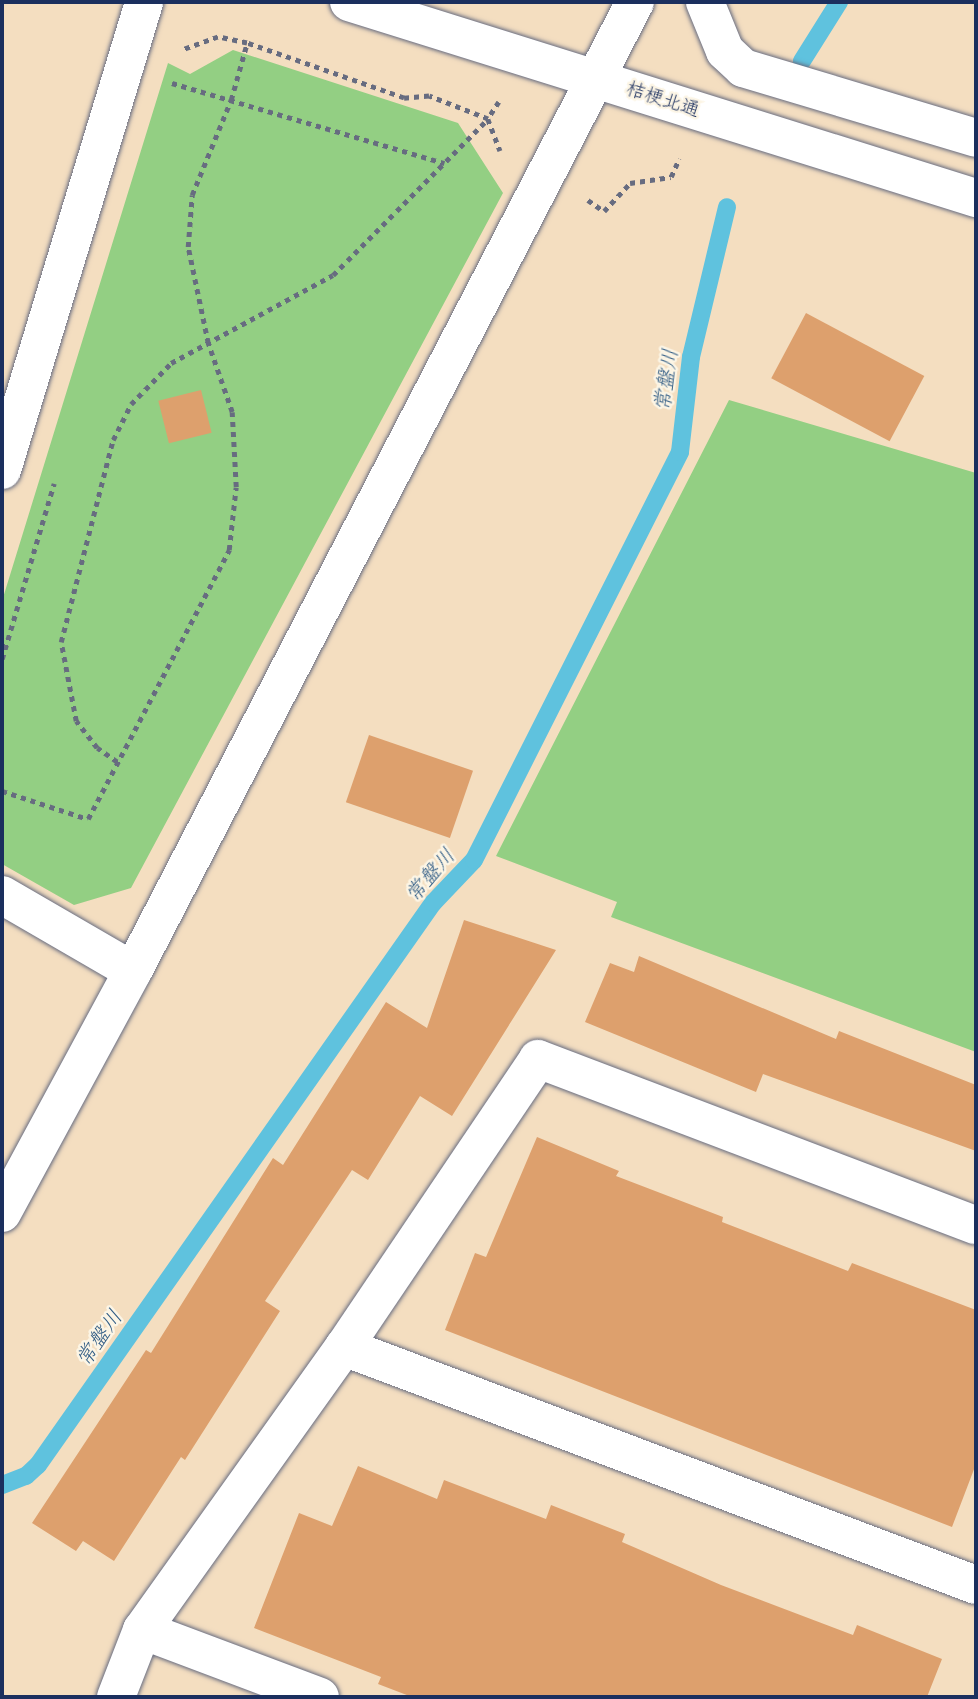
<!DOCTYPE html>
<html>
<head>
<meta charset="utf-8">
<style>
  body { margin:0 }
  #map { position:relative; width:978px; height:1699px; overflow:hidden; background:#f4dec0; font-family:Delius,"Klee One",sans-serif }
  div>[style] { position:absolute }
  .green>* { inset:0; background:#93cf83 }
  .stream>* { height:18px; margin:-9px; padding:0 9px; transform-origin:9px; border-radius:9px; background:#5fc2de }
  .building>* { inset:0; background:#dda06d; transform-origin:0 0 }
  .path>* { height:4.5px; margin-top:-2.25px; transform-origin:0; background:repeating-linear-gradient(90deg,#676c80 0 5px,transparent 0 10px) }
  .roads { filter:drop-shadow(0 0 2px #676c80) drop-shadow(0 0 2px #676c80) }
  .minor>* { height:38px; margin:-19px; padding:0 19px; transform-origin:19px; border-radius:19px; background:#fff }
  span { translate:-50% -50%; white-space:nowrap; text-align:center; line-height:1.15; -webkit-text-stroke:5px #fcf5e5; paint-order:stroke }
  .street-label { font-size:19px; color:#1b2f5e }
  .water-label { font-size:21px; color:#2f5b84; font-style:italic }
  .frame { position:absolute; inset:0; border:4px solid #1b2f5e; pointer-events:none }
</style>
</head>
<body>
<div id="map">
  <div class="green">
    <i style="clip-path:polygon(233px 50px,458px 123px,503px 193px,131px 888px,74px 905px,2px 864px,2px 601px,168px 63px,190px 74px)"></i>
    <i style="clip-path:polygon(729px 400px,976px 473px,976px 1052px,611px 917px,617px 902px,496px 856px)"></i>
  </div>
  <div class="stream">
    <i style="left:802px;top:61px;width:70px;rotate:-57.9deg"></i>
    <i style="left:2px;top:1485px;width:26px;rotate:-21deg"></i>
    <i style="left:26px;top:1476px;width:16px;rotate:-43deg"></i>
    <i style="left:38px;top:1465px;width:687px;rotate:-54.9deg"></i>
    <i style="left:433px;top:903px;width:59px;rotate:-46.4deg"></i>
    <i style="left:474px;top:860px;width:457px;rotate:-63.2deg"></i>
    <i style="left:680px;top:452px;width:96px;rotate:-83.4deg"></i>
    <i style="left:691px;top:357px;width:154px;rotate:-76.5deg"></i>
  </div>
  <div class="building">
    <i style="left:806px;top:313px;width:134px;height:74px;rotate:28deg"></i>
    <i style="left:201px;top:390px;width:44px;height:44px;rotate:76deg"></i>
    <i style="left:369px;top:735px;width:110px;height:71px;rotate:19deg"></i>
    <i style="clip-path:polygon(464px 920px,556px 950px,452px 1116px,420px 1096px,368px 1180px,352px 1170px,265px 1301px,280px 1311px,185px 1460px,181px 1457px,114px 1561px,83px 1541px,76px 1551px,32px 1523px,146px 1350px,151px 1353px,273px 1158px,283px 1165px,386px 1002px,427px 1028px)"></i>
    <i style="clip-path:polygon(639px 956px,836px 1039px,839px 1031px,976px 1085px,976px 1151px,763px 1074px,756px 1092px,585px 1022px,610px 963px,634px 972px)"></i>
    <i style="clip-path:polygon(537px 1137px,619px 1171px,616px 1176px,723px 1217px,722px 1222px,848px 1271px,852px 1263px,976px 1310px,976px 1464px,952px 1527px,445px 1330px,475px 1253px,486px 1257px)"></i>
    <i style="clip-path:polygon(358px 1466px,437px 1499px,444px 1480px,546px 1519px,551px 1505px,625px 1534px,622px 1542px,721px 1585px,853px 1635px,857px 1625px,942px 1659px,927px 1697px,412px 1697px,378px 1684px,381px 1677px,254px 1628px,299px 1513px,332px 1526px)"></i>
  </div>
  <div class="path">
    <i style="left:172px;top:83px;width:284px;rotate:16.4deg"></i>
    <i style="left:499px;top:102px;width:20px;rotate:123deg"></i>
    <i style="left:488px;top:119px;width:34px;rotate:69deg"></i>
    <i style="left:588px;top:200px;width:19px;rotate:35deg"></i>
    <i style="left:604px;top:211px;width:38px;rotate:-47deg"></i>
    <i style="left:630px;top:183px;width:41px;rotate:-8.3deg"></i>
    <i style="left:671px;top:177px;width:20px;rotate:-66deg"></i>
    <i style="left:2px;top:659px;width:183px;rotate:-73.5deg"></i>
    <i style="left:117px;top:762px;width:24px;rotate:-145deg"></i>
    <i style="left:97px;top:748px;width:34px;rotate:-128deg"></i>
    <i style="left:76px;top:721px;width:80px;rotate:-100.8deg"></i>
    <i style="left:61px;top:642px;width:209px;rotate:-75.6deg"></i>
    <i style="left:113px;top:440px;width:40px;rotate:-63.4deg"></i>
    <i style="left:131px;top:404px;width:57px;rotate:-45.7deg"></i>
    <i style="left:171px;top:363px;width:184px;rotate:-28.5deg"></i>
    <i style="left:333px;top:275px;width:220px;rotate:-45.2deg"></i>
    <i style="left:488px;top:119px;width:63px;rotate:-158.7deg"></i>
    <i style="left:429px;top:96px;width:25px;rotate:175deg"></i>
    <i style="left:404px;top:98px;width:166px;rotate:-160.7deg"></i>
    <i style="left:247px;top:43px;width:30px;rotate:-168deg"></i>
    <i style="left:218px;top:37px;width:37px;rotate:160deg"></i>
    <i style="left:2px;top:791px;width:90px;rotate:18deg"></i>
    <i style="left:88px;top:819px;width:304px;rotate:-62.3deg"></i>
    <i style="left:229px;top:550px;width:63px;rotate:-83.7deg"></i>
    <i style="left:236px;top:487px;width:75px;rotate:-93.1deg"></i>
    <i style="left:232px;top:412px;width:73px;rotate:-109.2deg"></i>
    <i style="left:208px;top:343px;width:98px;rotate:-101.8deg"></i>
    <i style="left:188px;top:247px;width:52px;rotate:-85.6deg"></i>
    <i style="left:192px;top:195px;width:103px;rotate:-67.7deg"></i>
    <i style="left:231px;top:100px;width:59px;rotate:-74.3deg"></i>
  </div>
  <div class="roads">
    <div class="minor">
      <i style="left:349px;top:2px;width:657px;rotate:17.36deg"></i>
      <i style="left:705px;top:2px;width:53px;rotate:67.8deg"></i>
      <i style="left:725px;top:51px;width:25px;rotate:43deg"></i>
      <i style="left:743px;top:68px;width:243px;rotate:16.7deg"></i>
      <i style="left:2px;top:470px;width:489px;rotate:-73.1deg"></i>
      <i style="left:2px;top:895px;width:151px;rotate:30.1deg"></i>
      <i style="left:2px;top:1213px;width:275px;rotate:-61.6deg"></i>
      <i style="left:133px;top:971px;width:1091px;rotate:-62.61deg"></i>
      <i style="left:344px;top:1347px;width:675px;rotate:20.64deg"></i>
      <i style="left:142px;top:1630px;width:190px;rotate:20.6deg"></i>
      <i style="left:116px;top:1697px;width:72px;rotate:-68.8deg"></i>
      <i style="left:142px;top:1630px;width:348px;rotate:-54.5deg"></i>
      <i style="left:344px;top:1347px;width:347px;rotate:-56deg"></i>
      <i style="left:538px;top:1059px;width:468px;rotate:20.8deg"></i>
    </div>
  </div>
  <div class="street-label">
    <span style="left:663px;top:99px;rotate:18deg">桔梗北通</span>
  </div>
  <div class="water-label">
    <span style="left:666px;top:380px;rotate:-82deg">常盤川</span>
    <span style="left:430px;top:875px;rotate:-49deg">常盤川</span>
    <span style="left:99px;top:1338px;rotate:-55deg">常盤川</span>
  </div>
  <div class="frame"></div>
</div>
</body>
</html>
